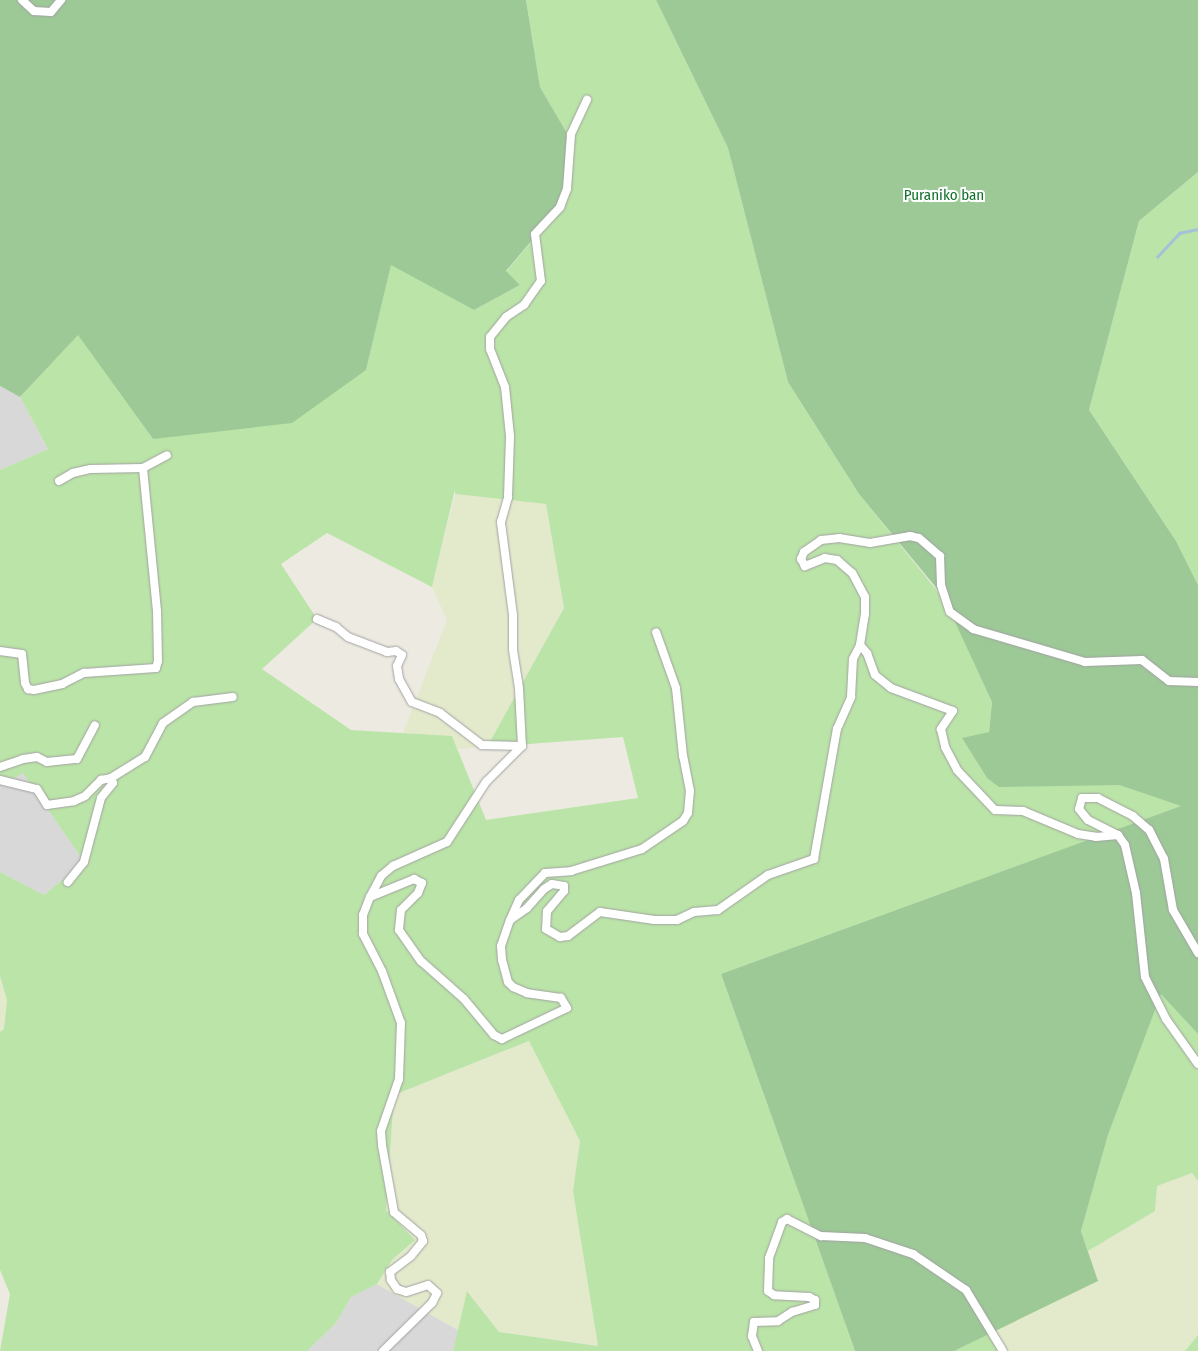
<!DOCTYPE html>
<html>
<head>
<meta charset="utf-8">
<style>
  body { margin:0 }
  #map { position:relative; width:1198px; height:1351px; overflow:hidden; background:#eceae1; font-family:"Fira Sans Condensed",sans-serif }
  div>[style] { position:absolute }
  .residential>* { inset:0; background:#d9d8d8 }
  .farmland>* { inset:0; background:#e3eacc }
  .grass>* { inset:0; background:#bbe4a8 }
  .forest>* { inset:0; background:#9dc997 }
  .stream>* { height:2.5px; margin:-1.25px; padding:0 1.25px; transform-origin:1.25px; border-radius:1.25px; background:#a3c2d8 }
  .roads { filter:drop-shadow(0 0 1px #a2a2a2) drop-shadow(0 0 1px #a2a2a2) }
  .minor>* { height:8px; margin:-4px; padding:0 4px; transform-origin:4px; border-radius:4px; background:#fff }
  span { translate:-50% -50%; white-space:nowrap; text-align:center; line-height:1.15; -webkit-text-stroke:4px #fff; paint-order:stroke }
  .park-label { font-size:15px; color:#11712a }
</style>
</head>
<body>
<div id="map">
  <div class="residential">
    <i style="clip-path:polygon(0 386px,20px 397px,48px 449px,0 470px)"></i>
    <i style="clip-path:polygon(23px 772px,84px 862px,44px 895px,0 872px,0 786px)"></i>
    <i style="clip-path:polygon(377px 1284px,458px 1330px,453px 1351px,307px 1351px,336px 1323px,351px 1297px)"></i>
  </div>
  <div class="farmland">
    <i style="clip-path:polygon(455px 494px,546px 504px,564px 608px,487px 747px,458px 749px,452px 736px,403px 733px,447px 620px,432px 587px)"></i>
    <i style="clip-path:polygon(0 976px,7px 1000px,4px 1029px,0 1032px)"></i>
    <i style="clip-path:polygon(530px 1041px,580px 1141px,573px 1191px,599px 1346px,499px 1332px,468px 1291px,458px 1330px,377px 1284px,392px 1260px,415px 1240px,386px 1210px,394px 1095px)"></i>
    <i style="clip-path:polygon(1192px 1173px,1198px 1181px,1198px 1335px,1185px 1351px,1006px 1351px,996px 1330px,1097px 1281px,1088px 1251px,1155px 1211px,1156px 1186px)"></i>
  </div>
  <div class="grass">
    <i style="clip-path:polygon(evenodd,526px 0,656px 0,728px 148px,788px 382px,859px 494px,947px 603px,992px 702px,989px 732px,963px 739px,987px 778px,1119px 785px,1182px 806px,721px 974px,855px 1351px,453px 1351px,467px 1291px,499px 1332px,598px 1346px,573px 1191px,580px 1141px,529px 1041px,394px 1095px,386px 1210px,415px 1240px,392px 1260px,377px 1284px,351px 1297px,336px 1323px,307px 1351px,0 1351px,10px 1294px,0 1270px,0 1032px,4px 1029px,7px 1000px,0 976px,0 872px,44px 895px,84px 862px,23px 773px,0 786px,0 470px,48px 449px,20px 397px,78px 334px,153px 439px,366px 370px,391px 264px,474px 310px,520px 285px,506px 272px,560px 207px,571px 140px,540px 87px,526px 0,455px 489px,455px 494px,546px 504px,564px 608px,487px 747px,623px 737px,638px 798px,486px 820px,452px 736px,351px 730px,262px 669px,317px 619px,281px 564px,327px 533px,432px 587px,455px 489px)"></i>
    <i style="clip-path:polygon(1198px 172px,1198px 585px,1176px 541px,1089px 410px,1139px 221px)"></i>
    <i style="clip-path:polygon(1161px 993px,1198px 1034px,1198px 1181px,1192px 1173px,1157px 1186px,1155px 1211px,1088px 1251px,1081px 1231px,1108px 1135px)"></i>
    <i style="clip-path:polygon(996px 1330px,1006px 1351px,954px 1351px)"></i>
    <i style="clip-path:polygon(1198px 1335px,1198px 1351px,1185px 1351px)"></i>
  </div>
  <div class="forest">
    <i style="clip-path:polygon(0 0,526px 0,540px 87px,571px 140px,560px 207px,506px 271px,520px 285px,474px 310px,391px 265px,366px 370px,292px 423px,153px 439px,78px 335px,20px 397px,0 386px)"></i>
    <i style="clip-path:polygon(656px 0,1198px 0,1198px 172px,1139px 221px,1089px 410px,1176px 541px,1198px 585px,1198px 1034px,1161px 994px,1108px 1135px,1081px 1231px,1098px 1281px,954px 1351px,855px 1351px,721px 974px,1181px 806px,1119px 785px,999px 787px,987px 778px,962px 738px,989px 732px,992px 702px,943px 596px,859px 494px,788px 382px,728px 148px)"></i>
  </div>
  <div class="stream">
    <i style="left:1157px;top:257px;width:33px;rotate:-47deg"></i>
    <i style="left:1179px;top:233px;width:19px;rotate:-12deg"></i>
  </div>
  <div class="roads">
    <div class="minor">
      <i style="left:22px;top:0;width:16px;rotate:43deg"></i>
      <i style="left:34px;top:11px;width:17px;rotate:3deg"></i>
      <i style="left:51px;top:12px;width:16px;rotate:-50deg"></i>
      <i style="left:59px;top:481px;width:16px;rotate:-30deg"></i>
      <i style="left:73px;top:473px;width:18px;rotate:-13deg"></i>
      <i style="left:91px;top:469px;width:52px;rotate:-1.1deg"></i>
      <i style="left:317px;top:619px;width:21px;rotate:23deg"></i>
      <i style="left:336px;top:627px;width:16px;rotate:40deg"></i>
      <i style="left:348px;top:637px;width:42px;rotate:21deg"></i>
      <i style="left:387px;top:652px;width:9px;rotate:-6deg"></i>
      <i style="left:396px;top:651px;width:7px;rotate:34deg"></i>
      <i style="left:402px;top:655px;width:12px;rotate:114deg"></i>
      <i style="left:397px;top:666px;width:13px;rotate:81deg"></i>
      <i style="left:399px;top:679px;width:26px;rotate:61deg"></i>
      <i style="left:412px;top:702px;width:30px;rotate:21deg"></i>
      <i style="left:440px;top:713px;width:53px;rotate:37.3deg"></i>
      <i style="left:482px;top:745px;width:40px;rotate:1.4deg"></i>
      <i style="left:860px;top:645px;width:11px;rotate:49deg"></i>
      <i style="left:867px;top:653px;width:23px;rotate:70deg"></i>
      <i style="left:875px;top:675px;width:21px;rotate:39deg"></i>
      <i style="left:891px;top:688px;width:66px;rotate:20.4deg"></i>
      <i style="left:953px;top:711px;width:22px;rotate:124deg"></i>
      <i style="left:941px;top:729px;width:18px;rotate:77deg"></i>
      <i style="left:945px;top:747px;width:26px;rotate:62deg"></i>
      <i style="left:957px;top:770px;width:55px;rotate:46.5deg"></i>
      <i style="left:995px;top:810px;width:28px;rotate:2deg"></i>
      <i style="left:1023px;top:811px;width:60px;rotate:22.7deg"></i>
      <i style="left:1078px;top:834px;width:18px;rotate:9deg"></i>
      <i style="left:1096px;top:837px;width:22px;rotate:-5deg"></i>
      <i style="left:0;top:651px;width:22px;rotate:8deg"></i>
      <i style="left:22px;top:654px;width:29px;rotate:84deg"></i>
      <i style="left:25px;top:683px;width:7px;rotate:63deg"></i>
      <i style="left:28px;top:689px;width:6px;rotate:9deg"></i>
      <i style="left:34px;top:690px;width:29px;rotate:-12deg"></i>
      <i style="left:62px;top:684px;width:25px;rotate:-27deg"></i>
      <i style="left:84px;top:673px;width:72px;rotate:-4deg"></i>
      <i style="left:156px;top:668px;width:7px;rotate:-74deg"></i>
      <i style="left:158px;top:661px;width:50px;rotate:-91.1deg"></i>
      <i style="left:157px;top:611px;width:144px;rotate:-95.6deg"></i>
      <i style="left:143px;top:468px;width:27px;rotate:-28deg"></i>
      <i style="left:0;top:767px;width:24px;rotate:-19deg"></i>
      <i style="left:23px;top:759px;width:14px;rotate:-8deg"></i>
      <i style="left:37px;top:757px;width:11px;rotate:27deg"></i>
      <i style="left:47px;top:762px;width:30px;rotate:-6deg"></i>
      <i style="left:77px;top:759px;width:38px;rotate:-62deg"></i>
      <i style="left:111px;top:778px;width:40px;rotate:-32deg"></i>
      <i style="left:145px;top:757px;width:38px;rotate:-62deg"></i>
      <i style="left:163px;top:723px;width:37px;rotate:-35deg"></i>
      <i style="left:193px;top:702px;width:40px;rotate:-7.1deg"></i>
      <i style="left:0;top:780px;width:38px;rotate:14deg"></i>
      <i style="left:37px;top:789px;width:19px;rotate:58deg"></i>
      <i style="left:47px;top:805px;width:27px;rotate:-8deg"></i>
      <i style="left:74px;top:801px;width:12px;rotate:-24deg"></i>
      <i style="left:85px;top:796px;width:23px;rotate:-45deg"></i>
      <i style="left:101px;top:780px;width:10px;rotate:-11deg"></i>
      <i style="left:111px;top:778px;width:5px;rotate:68deg"></i>
      <i style="left:113px;top:783px;width:19px;rotate:129deg"></i>
      <i style="left:101px;top:798px;width:66px;rotate:104.9deg"></i>
      <i style="left:84px;top:862px;width:26px;rotate:129deg"></i>
      <i style="left:370px;top:897px;width:24px;rotate:-62deg"></i>
      <i style="left:381px;top:876px;width:16px;rotate:-40deg"></i>
      <i style="left:393px;top:866px;width:59px;rotate:-24deg"></i>
      <i style="left:447px;top:842px;width:72px;rotate:-57deg"></i>
      <i style="left:486px;top:782px;width:51px;rotate:-45deg"></i>
      <i style="left:522px;top:746px;width:58px;rotate:-93deg"></i>
      <i style="left:519px;top:688px;width:39px;rotate:-99deg"></i>
      <i style="left:513px;top:649px;width:34px;rotate:-90deg"></i>
      <i style="left:513px;top:615px;width:94px;rotate:-97.4deg"></i>
      <i style="left:501px;top:522px;width:26px;rotate:-74deg"></i>
      <i style="left:508px;top:497px;width:61px;rotate:-88.1deg"></i>
      <i style="left:510px;top:436px;width:49px;rotate:-95.8deg"></i>
      <i style="left:505px;top:387px;width:41px;rotate:-111.5deg"></i>
      <i style="left:490px;top:349px;width:12px;rotate:-90deg"></i>
      <i style="left:490px;top:337px;width:26px;rotate:-51deg"></i>
      <i style="left:506px;top:317px;width:22px;rotate:-34deg"></i>
      <i style="left:524px;top:305px;width:29px;rotate:-55deg"></i>
      <i style="left:541px;top:281px;width:47px;rotate:-97.3deg"></i>
      <i style="left:535px;top:234px;width:37px;rotate:-47deg"></i>
      <i style="left:560px;top:207px;width:19px;rotate:-69deg"></i>
      <i style="left:567px;top:189px;width:55px;rotate:-85.8deg"></i>
      <i style="left:571px;top:134px;width:38px;rotate:-65deg"></i>
      <i style="left:511px;top:918px;width:20px;rotate:-66deg"></i>
      <i style="left:519px;top:900px;width:37px;rotate:-46deg"></i>
      <i style="left:545px;top:873px;width:26px;rotate:-4deg"></i>
      <i style="left:571px;top:871px;width:74px;rotate:-17.2deg"></i>
      <i style="left:642px;top:849px;width:50px;rotate:-34.3deg"></i>
      <i style="left:683px;top:821px;width:9px;rotate:-58deg"></i>
      <i style="left:688px;top:813px;width:22px;rotate:-85deg"></i>
      <i style="left:690px;top:791px;width:36px;rotate:-101deg"></i>
      <i style="left:683px;top:756px;width:68px;rotate:-95.9deg"></i>
      <i style="left:676px;top:688px;width:59px;rotate:-109.7deg"></i>
      <i style="left:1198px;top:953px;width:50px;rotate:-120.2deg"></i>
      <i style="left:1173px;top:910px;width:52px;rotate:-100deg"></i>
      <i style="left:1164px;top:859px;width:33px;rotate:-117deg"></i>
      <i style="left:1149px;top:830px;width:21px;rotate:-139deg"></i>
      <i style="left:1133px;top:816px;width:39px;rotate:-153deg"></i>
      <i style="left:1098px;top:798px;width:16px;rotate:180deg"></i>
      <i style="left:1082px;top:798px;width:11px;rotate:105deg"></i>
      <i style="left:1079px;top:809px;width:14px;rotate:51deg"></i>
      <i style="left:1088px;top:820px;width:34px;rotate:27deg"></i>
      <i style="left:1118px;top:835px;width:12px;rotate:55deg"></i>
      <i style="left:1125px;top:845px;width:49px;rotate:77.1deg"></i>
      <i style="left:1136px;top:893px;width:84px;rotate:83.9deg"></i>
      <i style="left:1145px;top:977px;width:47px;rotate:63.4deg"></i>
      <i style="left:1166px;top:1019px;width:55px;rotate:54.6deg"></i>
      <i style="left:383px;top:1351px;width:69px;rotate:-44.4deg"></i>
      <i style="left:432px;top:1303px;width:11px;rotate:-63deg"></i>
      <i style="left:437px;top:1293px;width:12px;rotate:-138deg"></i>
      <i style="left:428px;top:1285px;width:23px;rotate:162deg"></i>
      <i style="left:406px;top:1292px;width:9px;rotate:-162deg"></i>
      <i style="left:397px;top:1289px;width:11px;rotate:-124deg"></i>
      <i style="left:391px;top:1280px;width:8px;rotate:-97deg"></i>
      <i style="left:390px;top:1272px;width:26px;rotate:-37deg"></i>
      <i style="left:411px;top:1256px;width:19px;rotate:-51deg"></i>
      <i style="left:423px;top:1241px;width:6px;rotate:-108deg"></i>
      <i style="left:421px;top:1235px;width:35px;rotate:-140deg"></i>
      <i style="left:394px;top:1212px;width:68px;rotate:-100.2deg"></i>
      <i style="left:382px;top:1145px;width:14px;rotate:-94deg"></i>
      <i style="left:381px;top:1131px;width:55px;rotate:-70.9deg"></i>
      <i style="left:399px;top:1079px;width:56px;rotate:-88deg"></i>
      <i style="left:401px;top:1023px;width:55px;rotate:-110.1deg"></i>
      <i style="left:382px;top:971px;width:42px;rotate:-117.2deg"></i>
      <i style="left:363px;top:934px;width:19px;rotate:-90deg"></i>
      <i style="left:363px;top:915px;width:19px;rotate:-69deg"></i>
      <i style="left:370px;top:897px;width:48px;rotate:-22.2deg"></i>
      <i style="left:414px;top:879px;width:9px;rotate:27deg"></i>
      <i style="left:422px;top:883px;width:11px;rotate:112deg"></i>
      <i style="left:418px;top:893px;width:24px;rotate:135deg"></i>
      <i style="left:401px;top:910px;width:20px;rotate:96deg"></i>
      <i style="left:399px;top:930px;width:38px;rotate:55deg"></i>
      <i style="left:421px;top:961px;width:57px;rotate:41.5deg"></i>
      <i style="left:464px;top:999px;width:47px;rotate:50.2deg"></i>
      <i style="left:494px;top:1035px;width:9px;rotate:27deg"></i>
      <i style="left:502px;top:1039px;width:72px;rotate:-25.5deg"></i>
      <i style="left:567px;top:1008px;width:12px;rotate:-121deg"></i>
      <i style="left:561px;top:998px;width:34px;rotate:-172deg"></i>
      <i style="left:527px;top:993px;width:15px;rotate:-157deg"></i>
      <i style="left:513px;top:987px;width:7px;rotate:-135deg"></i>
      <i style="left:508px;top:982px;width:23px;rotate:-105deg"></i>
      <i style="left:502px;top:960px;width:14px;rotate:-94deg"></i>
      <i style="left:501px;top:946px;width:28px;rotate:-71deg"></i>
      <i style="left:510px;top:920px;width:21px;rotate:-35deg"></i>
      <i style="left:527px;top:908px;width:25px;rotate:-48deg"></i>
      <i style="left:544px;top:889px;width:9px;rotate:-32deg"></i>
      <i style="left:552px;top:884px;width:12px;rotate:9deg"></i>
      <i style="left:564px;top:886px;width:5px;rotate:90deg"></i>
      <i style="left:564px;top:891px;width:26px;rotate:130deg"></i>
      <i style="left:547px;top:911px;width:18px;rotate:93deg"></i>
      <i style="left:546px;top:929px;width:16px;rotate:30deg"></i>
      <i style="left:560px;top:937px;width:8px;rotate:-7deg"></i>
      <i style="left:568px;top:936px;width:40px;rotate:-37deg"></i>
      <i style="left:600px;top:912px;width:55px;rotate:8.4deg"></i>
      <i style="left:654px;top:920px;width:23px"></i>
      <i style="left:677px;top:920px;width:19px;rotate:-25deg"></i>
      <i style="left:694px;top:912px;width:24px;rotate:-5deg"></i>
      <i style="left:718px;top:910px;width:61px;rotate:-35deg"></i>
      <i style="left:768px;top:875px;width:49px;rotate:-19.2deg"></i>
      <i style="left:814px;top:859px;width:132px;rotate:-80deg"></i>
      <i style="left:837px;top:729px;width:35px;rotate:-66deg"></i>
      <i style="left:851px;top:697px;width:38px;rotate:-87deg"></i>
      <i style="left:853px;top:659px;width:16px;rotate:-63deg"></i>
      <i style="left:860px;top:645px;width:31px;rotate:-81deg"></i>
      <i style="left:865px;top:614px;width:17px;rotate:-90deg"></i>
      <i style="left:865px;top:597px;width:27px;rotate:-118deg"></i>
      <i style="left:852px;top:573px;width:20px;rotate:-139deg"></i>
      <i style="left:837px;top:560px;width:12px;rotate:-171deg"></i>
      <i style="left:825px;top:558px;width:22px;rotate:158deg"></i>
      <i style="left:805px;top:566px;width:8px;rotate:-120deg"></i>
      <i style="left:801px;top:559px;width:8px;rotate:-67deg"></i>
      <i style="left:804px;top:552px;width:21px;rotate:-35deg"></i>
      <i style="left:821px;top:540px;width:18px;rotate:-6deg"></i>
      <i style="left:839px;top:538px;width:31px;rotate:9deg"></i>
      <i style="left:870px;top:543px;width:41px;rotate:-9.9deg"></i>
      <i style="left:910px;top:536px;width:9px;rotate:13deg"></i>
      <i style="left:919px;top:538px;width:28px;rotate:41deg"></i>
      <i style="left:940px;top:556px;width:29px;rotate:88deg"></i>
      <i style="left:941px;top:585px;width:28px;rotate:72deg"></i>
      <i style="left:950px;top:612px;width:29px;rotate:36deg"></i>
      <i style="left:973px;top:629px;width:117px;rotate:16.4deg"></i>
      <i style="left:1085px;top:662px;width:57px;rotate:-2deg"></i>
      <i style="left:1142px;top:660px;width:34px;rotate:38deg"></i>
      <i style="left:1169px;top:681px;width:29px;rotate:2deg"></i>
      <i style="left:758px;top:1351px;width:16px;rotate:-112deg"></i>
      <i style="left:752px;top:1336px;width:14px;rotate:-82deg"></i>
      <i style="left:754px;top:1322px;width:24px;rotate:-2deg"></i>
      <i style="left:778px;top:1321px;width:17px;rotate:-33deg"></i>
      <i style="left:792px;top:1312px;width:24px;rotate:-17deg"></i>
      <i style="left:815px;top:1305px;width:5px;rotate:-90deg"></i>
      <i style="left:815px;top:1300px;width:7px;rotate:-153deg"></i>
      <i style="left:809px;top:1297px;width:35px;rotate:-177deg"></i>
      <i style="left:774px;top:1295px;width:7px;rotate:-146deg"></i>
      <i style="left:768px;top:1291px;width:33px;rotate:-88deg"></i>
      <i style="left:769px;top:1258px;width:38px;rotate:-70deg"></i>
      <i style="left:782px;top:1222px;width:6px;rotate:-31deg"></i>
      <i style="left:787px;top:1219px;width:38px;rotate:27deg"></i>
      <i style="left:821px;top:1236px;width:44px;rotate:2.6deg"></i>
      <i style="left:865px;top:1238px;width:51px;rotate:18.4deg"></i>
      <i style="left:913px;top:1254px;width:64px;rotate:34.2deg"></i>
      <i style="left:966px;top:1290px;width:71px;rotate:58.8deg"></i>
    </div>
  </div>
  <div class="park-label">
    <span style="left:944px;top:196px">Puraniko ban</span>
  </div>
</div>
</body>
</html>
